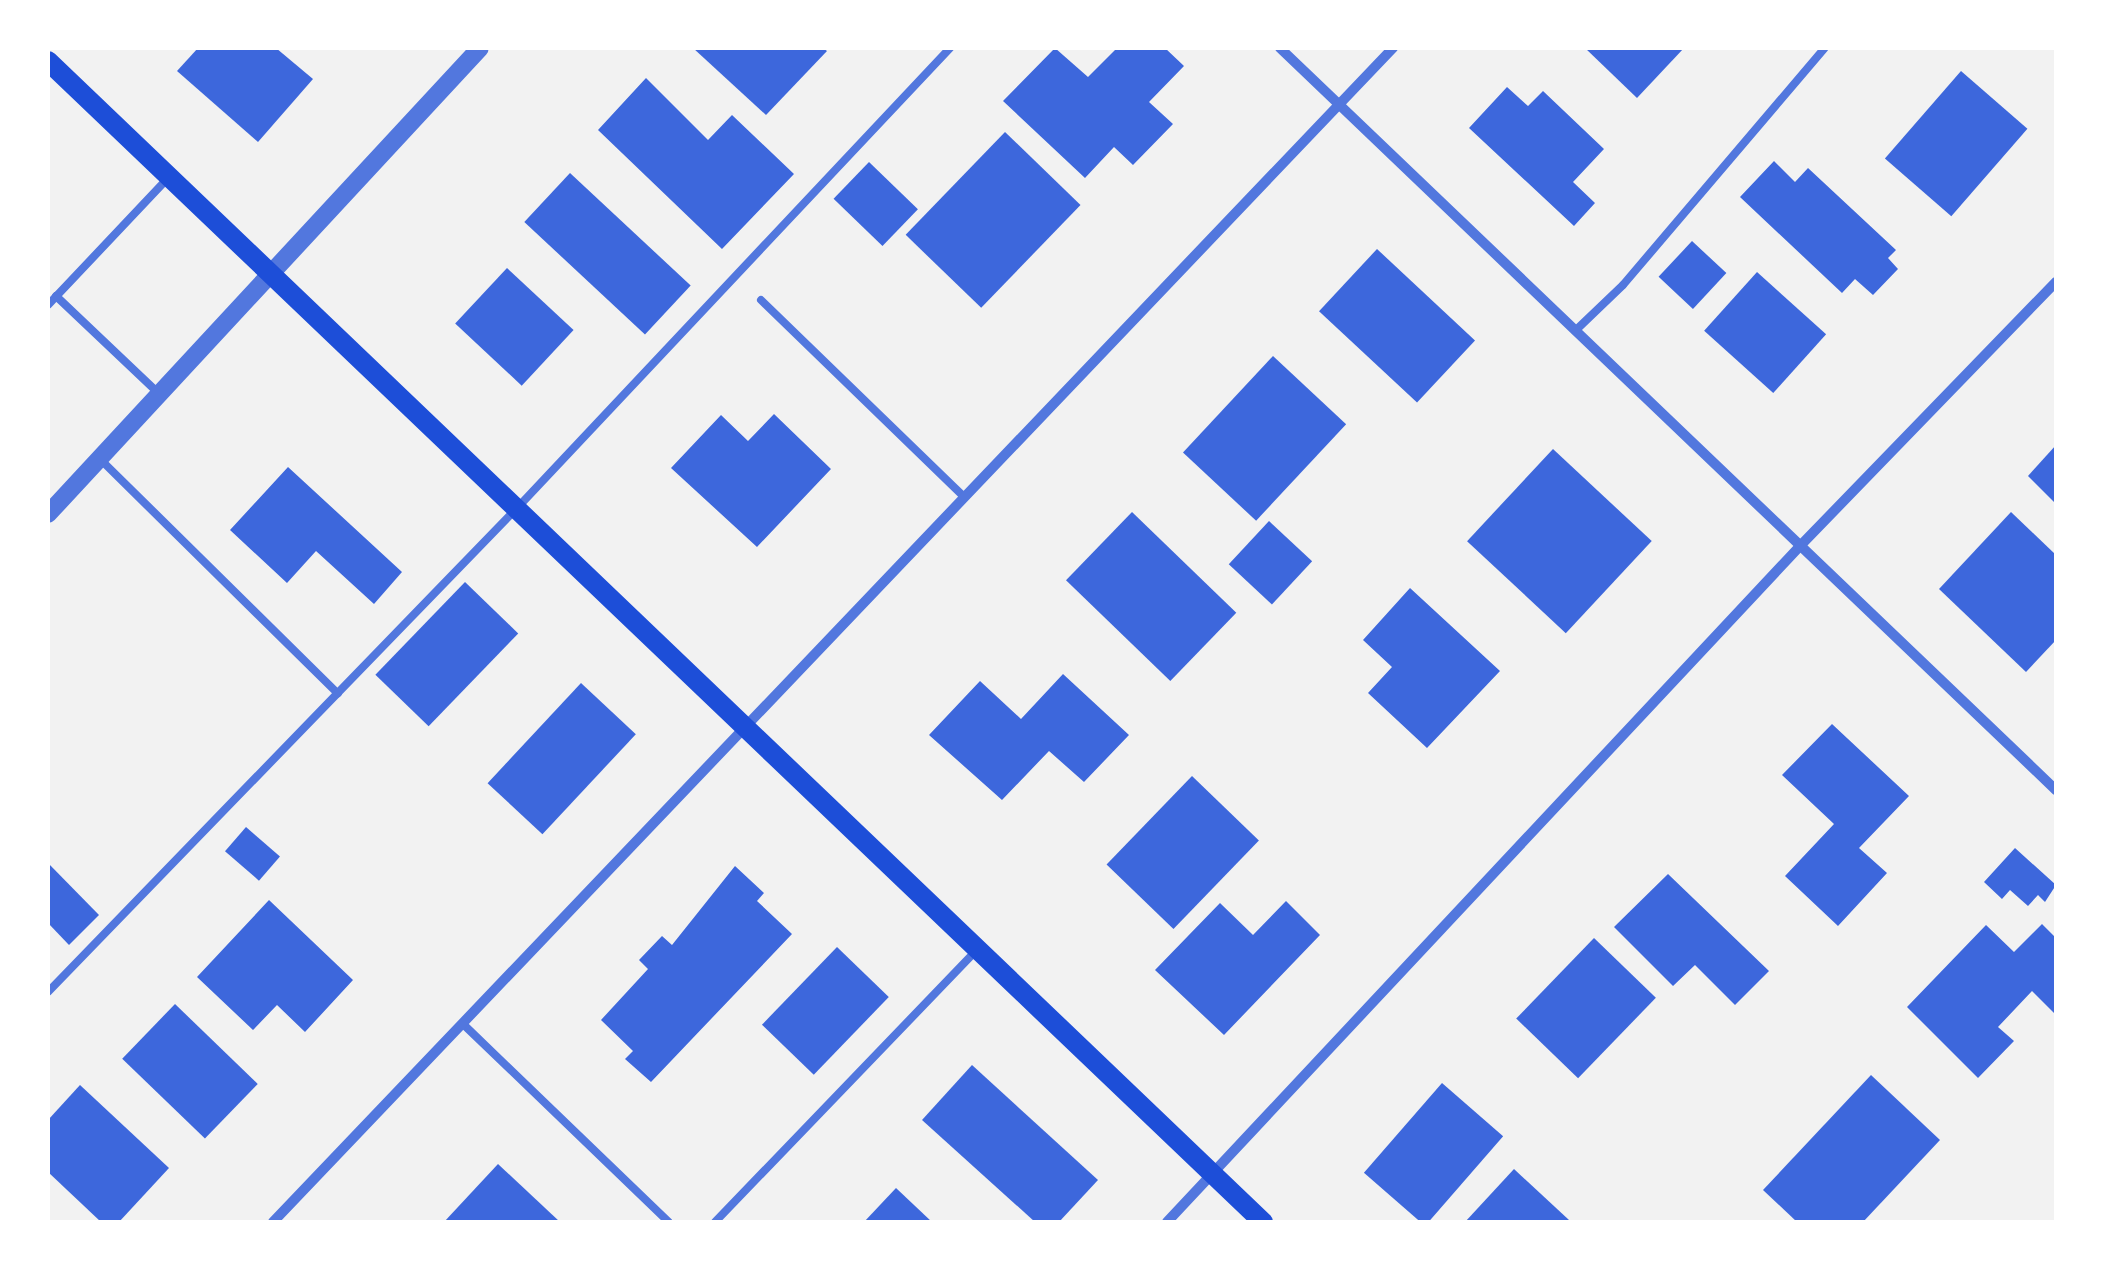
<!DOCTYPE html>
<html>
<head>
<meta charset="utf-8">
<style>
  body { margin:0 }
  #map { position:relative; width:2104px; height:1270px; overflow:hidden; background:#f2f2f2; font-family:Inter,sans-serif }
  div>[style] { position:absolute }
  .building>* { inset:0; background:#3d67dc; transform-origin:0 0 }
  .service>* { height:8px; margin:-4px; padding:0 4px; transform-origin:4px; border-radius:4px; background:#5277de }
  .minor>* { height:10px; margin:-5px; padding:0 5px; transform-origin:5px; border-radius:5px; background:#5277de }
  .tertiary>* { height:18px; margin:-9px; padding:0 9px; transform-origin:9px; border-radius:9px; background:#5277de }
  .secondary>* { height:20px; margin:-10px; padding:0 10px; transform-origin:10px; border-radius:10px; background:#1d4ed8 }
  span { translate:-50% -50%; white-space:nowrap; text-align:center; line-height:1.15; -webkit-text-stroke:9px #fff; paint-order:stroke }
  .frame { position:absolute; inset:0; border:50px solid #fff; pointer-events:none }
</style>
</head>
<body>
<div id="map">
  <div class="building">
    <i style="clip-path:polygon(198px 48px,276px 48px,313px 79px,258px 142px,177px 71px)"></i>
    <i style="clip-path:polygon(693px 48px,823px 48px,827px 51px,766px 115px)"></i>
    <i style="clip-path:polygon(1055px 48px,1088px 77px,1117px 48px,1165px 48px,1184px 66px,1149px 102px,1173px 124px,1133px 165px,1114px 147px,1085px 178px,1003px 101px)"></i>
    <i style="clip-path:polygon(1585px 48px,1684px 48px,1637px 98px)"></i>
    <i style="left:1961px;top:71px;width:88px;height:116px;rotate:41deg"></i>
    <i style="clip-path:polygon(646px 78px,708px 140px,732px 115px,794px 174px,722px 249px,598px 130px)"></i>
    <i style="clip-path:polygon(1507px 87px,1528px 106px,1543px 91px,1604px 149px,1573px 182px,1595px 203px,1574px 226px,1469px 128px)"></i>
    <i style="left:1005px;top:132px;width:105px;height:143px;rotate:44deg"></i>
    <i style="clip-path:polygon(1774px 161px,1795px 182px,1808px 168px,1896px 250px,1888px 258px,1898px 269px,1873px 295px,1855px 279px,1842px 293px,1740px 197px)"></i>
    <i style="left:869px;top:162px;width:68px;height:51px;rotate:44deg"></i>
    <i style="left:570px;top:173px;width:165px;height:67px;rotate:43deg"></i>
    <i style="left:1692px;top:241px;width:47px;height:49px;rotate:43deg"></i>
    <i style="left:1377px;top:249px;width:134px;height:85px;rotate:43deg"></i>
    <i style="left:507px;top:268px;width:91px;height:76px;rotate:43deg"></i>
    <i style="left:1757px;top:272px;width:93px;height:79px;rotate:42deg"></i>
    <i style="left:1273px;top:356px;width:100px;height:132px;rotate:43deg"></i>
    <i style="clip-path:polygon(774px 414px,831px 469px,757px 547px,671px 468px,721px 415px,748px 441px)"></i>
    <i style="clip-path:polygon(2056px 445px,2056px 504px,2028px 476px)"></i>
    <i style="left:1553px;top:449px;width:135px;height:126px;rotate:43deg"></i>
    <i style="clip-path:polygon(288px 467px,402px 572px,374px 604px,316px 551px,287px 583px,230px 530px)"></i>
    <i style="left:1132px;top:512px;width:145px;height:95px;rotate:44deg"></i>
    <i style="clip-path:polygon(2011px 512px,2056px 555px,2056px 640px,2026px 672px,1939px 589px)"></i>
    <i style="left:1269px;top:521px;width:59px;height:59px;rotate:43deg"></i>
    <i style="left:465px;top:582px;width:74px;height:129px;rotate:44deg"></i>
    <i style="clip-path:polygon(1410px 588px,1500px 671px,1427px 748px,1368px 693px,1392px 667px,1363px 640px)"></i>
    <i style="clip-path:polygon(1063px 674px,1129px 735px,1084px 782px,1049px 751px,1002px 800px,929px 735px,980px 681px,1021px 719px)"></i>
    <i style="left:581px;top:683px;width:75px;height:137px;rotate:43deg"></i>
    <i style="clip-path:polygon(1832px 724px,1909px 796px,1859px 848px,1887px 873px,1838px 926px,1785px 876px,1834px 824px,1782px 775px)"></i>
    <i style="left:1192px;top:776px;width:93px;height:123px;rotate:44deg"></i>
    <i style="left:246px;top:827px;width:45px;height:32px;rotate:41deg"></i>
    <i style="clip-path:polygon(2015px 848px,2056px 885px,2045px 902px,2038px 895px,2028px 906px,2010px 890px,2002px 899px,1984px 882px)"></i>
    <i style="clip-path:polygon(48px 863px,99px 915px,69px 945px,48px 923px)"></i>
    <i style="clip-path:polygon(735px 866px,764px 893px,757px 901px,792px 934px,651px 1082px,625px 1059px,633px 1051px,601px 1020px,648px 969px,639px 960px,662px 936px,672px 945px)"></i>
    <i style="clip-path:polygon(1668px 874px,1769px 971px,1735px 1005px,1695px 965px,1673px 986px,1614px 927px)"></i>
    <i style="clip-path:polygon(269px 900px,353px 980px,305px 1032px,277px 1005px,253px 1030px,197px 977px)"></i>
    <i style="clip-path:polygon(1286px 901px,1320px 935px,1224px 1035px,1155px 970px,1220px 903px,1253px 935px)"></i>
    <i style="clip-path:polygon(2042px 924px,2056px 938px,2056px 1015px,2032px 991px,1998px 1027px,2014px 1041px,1978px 1078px,1907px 1007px,1986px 925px,2014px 952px)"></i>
    <i style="left:1594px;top:938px;width:86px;height:112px;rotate:44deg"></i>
    <i style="left:837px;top:947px;width:72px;height:108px;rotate:44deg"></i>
    <i style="left:175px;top:1004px;width:115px;height:76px;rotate:44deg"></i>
    <i style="clip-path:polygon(972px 1065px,1098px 1180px,1059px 1222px,1035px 1222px,922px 1120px)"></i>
    <i style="clip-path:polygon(1871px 1075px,1940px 1140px,1863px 1222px,1797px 1222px,1763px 1190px)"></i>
    <i style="left:1442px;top:1083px;width:81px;height:119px;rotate:41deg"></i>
    <i style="clip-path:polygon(80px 1085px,169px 1168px,119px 1222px,101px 1222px,48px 1172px,48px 1120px)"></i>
    <i style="clip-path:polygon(498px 1164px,560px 1222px,444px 1222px)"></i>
    <i style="clip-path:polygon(1514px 1169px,1569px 1220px,1566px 1222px,1465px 1222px)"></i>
    <i style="clip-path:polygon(896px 1188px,932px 1222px,864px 1222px)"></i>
  </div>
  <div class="service">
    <i style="left:56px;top:296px;width:139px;rotate:43.5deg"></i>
    <i style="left:761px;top:300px;width:281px;rotate:44.1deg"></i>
    <i style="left:48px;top:305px;width:175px;rotate:-46.6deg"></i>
    <i style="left:1575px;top:331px;width:66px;rotate:-43.8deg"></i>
    <i style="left:1623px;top:285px;width:311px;rotate:-49.6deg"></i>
    <i style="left:100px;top:459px;width:334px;rotate:44.6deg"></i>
    <i style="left:48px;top:992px;width:677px;rotate:-45.9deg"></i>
    <i style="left:519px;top:506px;width:629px;rotate:-46.74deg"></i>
    <i style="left:463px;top:1024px;width:286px;rotate:43.9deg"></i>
    <i style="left:715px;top:1222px;width:376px;rotate:-46.1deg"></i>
  </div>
  <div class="minor">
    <i style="left:1280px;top:48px;width:1074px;rotate:43.72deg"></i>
    <i style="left:273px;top:1222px;width:1623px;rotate:-46.35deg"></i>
    <i style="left:1167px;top:1222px;width:926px;rotate:-46.88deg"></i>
    <i style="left:1800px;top:546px;width:368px;rotate:-45.9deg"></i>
  </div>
  <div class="tertiary">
    <i style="left:48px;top:514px;width:635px;rotate:-47.17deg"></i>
  </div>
  <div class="secondary">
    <i style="left:48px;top:61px;width:1681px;rotate:43.7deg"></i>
  </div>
  <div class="frame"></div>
</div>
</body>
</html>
